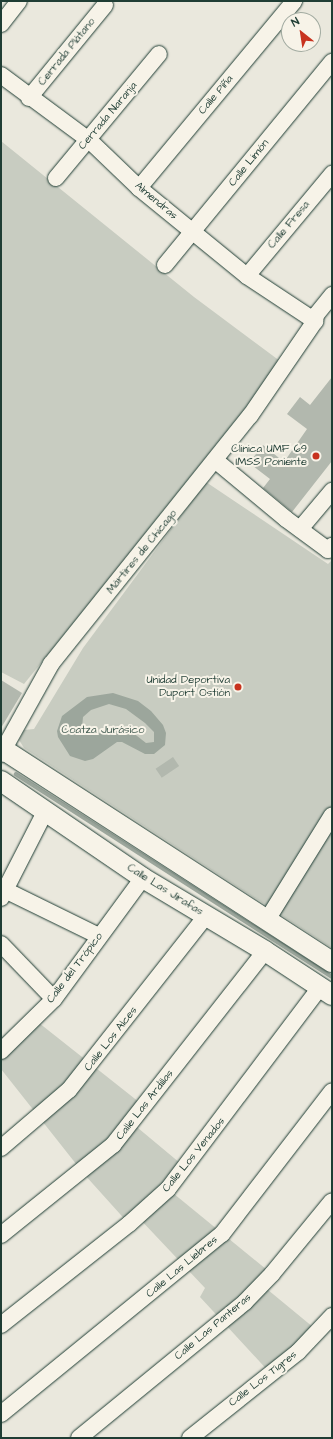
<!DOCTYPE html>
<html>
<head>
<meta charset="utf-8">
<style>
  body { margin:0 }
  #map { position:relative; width:333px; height:1439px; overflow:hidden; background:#eae8dd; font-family:"Architects Daughter",sans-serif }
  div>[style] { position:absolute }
  .green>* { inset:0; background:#c8ccc1 }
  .water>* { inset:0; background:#9ca69c }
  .stream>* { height:3.5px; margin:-1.75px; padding:0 1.75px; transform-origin:1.75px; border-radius:1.75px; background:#9ca69c }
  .building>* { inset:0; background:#b2b8ae; transform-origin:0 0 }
  .roads { filter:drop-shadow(0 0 1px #1f3d34) drop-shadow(0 0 1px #1f3d34) }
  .minor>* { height:16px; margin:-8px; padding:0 8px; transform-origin:8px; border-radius:8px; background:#f7f3e8 }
  .major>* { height:20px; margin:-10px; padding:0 10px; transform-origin:10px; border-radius:10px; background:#f7f3e8 }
  .dots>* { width:11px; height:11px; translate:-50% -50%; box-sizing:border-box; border:2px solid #f7f3e8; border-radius:50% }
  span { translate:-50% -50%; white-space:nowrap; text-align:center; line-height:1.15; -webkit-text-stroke:4px #f7f3e8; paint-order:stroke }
  .street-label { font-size:11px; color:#1f3d34 }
  .poi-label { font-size:11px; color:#1f3d34 }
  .right { translate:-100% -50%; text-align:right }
  .park-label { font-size:11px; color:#415a50 }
  .frame { position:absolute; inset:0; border:2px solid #1f3d34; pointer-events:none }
  .north { position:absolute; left:281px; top:12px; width:40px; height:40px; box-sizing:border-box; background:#f7f3e8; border:1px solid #a1aaa0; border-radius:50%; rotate:330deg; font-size:11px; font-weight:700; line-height:16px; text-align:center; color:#1f3d34 }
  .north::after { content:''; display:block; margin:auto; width:14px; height:18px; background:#c8321e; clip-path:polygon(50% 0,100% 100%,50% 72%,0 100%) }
</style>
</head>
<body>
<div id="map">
  <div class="green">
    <i style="clip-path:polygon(1px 141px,194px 297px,284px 364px,24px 684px,1px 672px)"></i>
    <i style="clip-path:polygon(206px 482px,328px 564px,332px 560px,332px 948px,24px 748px,19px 740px,24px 730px,34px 729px,83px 648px)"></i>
    <i style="clip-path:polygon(34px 1019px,144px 1106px,132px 1123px,186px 1168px,168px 1189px,272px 1274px,262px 1285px,319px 1332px,271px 1374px,200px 1297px,205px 1288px,138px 1217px,129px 1224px,84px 1174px,1px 1069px,1px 1051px)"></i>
  </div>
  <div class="water">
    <i style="clip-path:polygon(evenodd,113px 693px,138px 701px,151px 711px,163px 725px,166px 733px,165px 745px,154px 754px,145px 754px,122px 742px,117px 742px,93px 759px,85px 761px,70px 756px,58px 737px,57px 731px,62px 716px,87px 697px,113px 693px,109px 704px,126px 709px,145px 723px,154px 732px,154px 742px,146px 743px,132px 732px,116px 728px,94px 735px,85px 733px,82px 728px,83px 717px,91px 710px,109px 704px)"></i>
  </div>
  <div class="stream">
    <i style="left:16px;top:774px;width:376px;rotate:32.7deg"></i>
  </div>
  <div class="building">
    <i style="clip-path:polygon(332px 377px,332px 461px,292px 512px,263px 488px,270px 479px,249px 463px,263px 445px,284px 462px,307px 429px,287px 414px,300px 397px,310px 405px)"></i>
    <i style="clip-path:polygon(1px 680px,22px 693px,1px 728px)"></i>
    <i style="left:173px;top:757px;width:11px;height:21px;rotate:56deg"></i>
  </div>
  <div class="roads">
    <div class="minor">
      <i style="left:1px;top:24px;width:29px;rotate:-52deg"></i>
      <i style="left:1px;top:75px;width:109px;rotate:36.5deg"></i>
      <i style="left:89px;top:140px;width:69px;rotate:43.8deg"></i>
      <i style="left:139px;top:188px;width:139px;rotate:39.2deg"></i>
      <i style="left:247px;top:276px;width:82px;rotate:33.5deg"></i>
      <i style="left:29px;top:98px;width:120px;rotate:-50.7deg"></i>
      <i style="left:56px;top:178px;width:161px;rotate:-50.3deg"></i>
      <i style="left:139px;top:188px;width:243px;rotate:-50.3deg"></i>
      <i style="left:165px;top:265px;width:263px;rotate:-50.6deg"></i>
      <i style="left:247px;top:276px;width:133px;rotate:-50.2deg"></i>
      <i style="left:215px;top:460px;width:92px;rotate:39.7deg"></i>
      <i style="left:286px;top:519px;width:52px;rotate:36.4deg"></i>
      <i style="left:328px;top:550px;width:6px;rotate:-45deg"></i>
      <i style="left:300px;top:529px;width:50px;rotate:-49.9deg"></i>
      <i style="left:1px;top:754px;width:103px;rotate:-60.9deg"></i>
      <i style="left:51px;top:664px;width:318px;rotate:-51.3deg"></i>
      <i style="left:250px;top:416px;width:115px;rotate:-55.6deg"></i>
      <i style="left:315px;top:321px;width:6px;rotate:-81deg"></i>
      <i style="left:316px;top:315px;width:26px;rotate:-51deg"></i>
      <i style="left:7px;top:891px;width:102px;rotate:26.1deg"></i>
      <i style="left:1px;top:898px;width:97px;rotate:-62.9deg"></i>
      <i style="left:267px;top:920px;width:123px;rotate:-58.2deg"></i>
      <i style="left:1px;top:944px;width:76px;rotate:46.1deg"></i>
      <i style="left:1px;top:1051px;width:74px;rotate:-44.5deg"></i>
      <i style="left:54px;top:999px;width:150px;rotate:-53.7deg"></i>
      <i style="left:1px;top:1148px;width:89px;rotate:-40.5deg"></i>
      <i style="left:69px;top:1090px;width:221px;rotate:-51.8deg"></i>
      <i style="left:1px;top:1235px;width:144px;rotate:-38.8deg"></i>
      <i style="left:113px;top:1145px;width:246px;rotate:-51.9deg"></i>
      <i style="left:1px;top:1325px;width:163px;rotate:-38.3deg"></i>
      <i style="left:129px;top:1224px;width:52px;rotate:-41.9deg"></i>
      <i style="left:168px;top:1189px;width:253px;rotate:-53deg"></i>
      <i style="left:1px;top:1414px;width:285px;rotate:-39.2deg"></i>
      <i style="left:222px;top:1234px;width:180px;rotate:-52.4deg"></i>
      <i style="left:79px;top:1438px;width:215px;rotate:-39.3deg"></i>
      <i style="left:245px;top:1302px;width:39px;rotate:-46deg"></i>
      <i style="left:272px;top:1274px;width:94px;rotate:-50.6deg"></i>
      <i style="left:190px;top:1438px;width:138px;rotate:-38.5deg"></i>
      <i style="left:298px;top:1352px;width:50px;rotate:-46.6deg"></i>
    </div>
    <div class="major">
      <i style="left:1px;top:748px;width:394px;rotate:32.9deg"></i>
      <i style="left:1px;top:781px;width:172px;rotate:34.3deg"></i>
      <i style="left:143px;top:878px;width:142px;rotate:30.9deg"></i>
      <i style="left:265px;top:951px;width:80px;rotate:33.3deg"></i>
    </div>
  </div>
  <div class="dots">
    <i style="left:316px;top:456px;background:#c8321e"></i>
    <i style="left:238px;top:687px;background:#c8321e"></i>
  </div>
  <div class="street-label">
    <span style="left:67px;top:52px;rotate:-51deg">Cerrada Plátano</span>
    <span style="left:216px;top:95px;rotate:-50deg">Calle Piña</span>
    <span style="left:108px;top:116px;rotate:-50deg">Cerrada Naranja</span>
    <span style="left:249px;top:163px;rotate:-51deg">Calle Limón</span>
    <span style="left:156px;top:201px;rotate:40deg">Almendras</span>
    <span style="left:289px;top:225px;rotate:-50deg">Calle Fresa</span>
    <span style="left:142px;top:552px;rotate:-51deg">Mártires de Chicago</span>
    <span style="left:165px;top:890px;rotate:32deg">Calle Las Jirafas</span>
    <span style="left:75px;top:968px;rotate:-53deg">Calle del Trópico</span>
    <span style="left:111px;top:1039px;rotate:-52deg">Calle Los Alces</span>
    <span style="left:145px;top:1105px;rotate:-52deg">Calle Las Ardillas</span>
    <span style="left:194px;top:1155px;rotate:-51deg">Calle Los Venados</span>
    <span style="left:182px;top:1267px;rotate:-40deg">Calle Las Liebres</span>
    <span style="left:213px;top:1327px;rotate:-40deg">Calle Las Panteras</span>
    <span style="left:263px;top:1379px;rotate:-38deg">Calle Los Tigres</span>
  </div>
  <div class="poi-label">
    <span class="right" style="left:307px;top:456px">Clinica UMF 69<br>IMSS Poniente</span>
    <span class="right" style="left:230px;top:687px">Unidad Deportiva<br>Duport Ostión</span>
  </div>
  <div class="park-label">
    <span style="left:103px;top:730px">Coatza Jurásico</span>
  </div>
  <div class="frame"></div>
  <div class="north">N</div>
</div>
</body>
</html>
